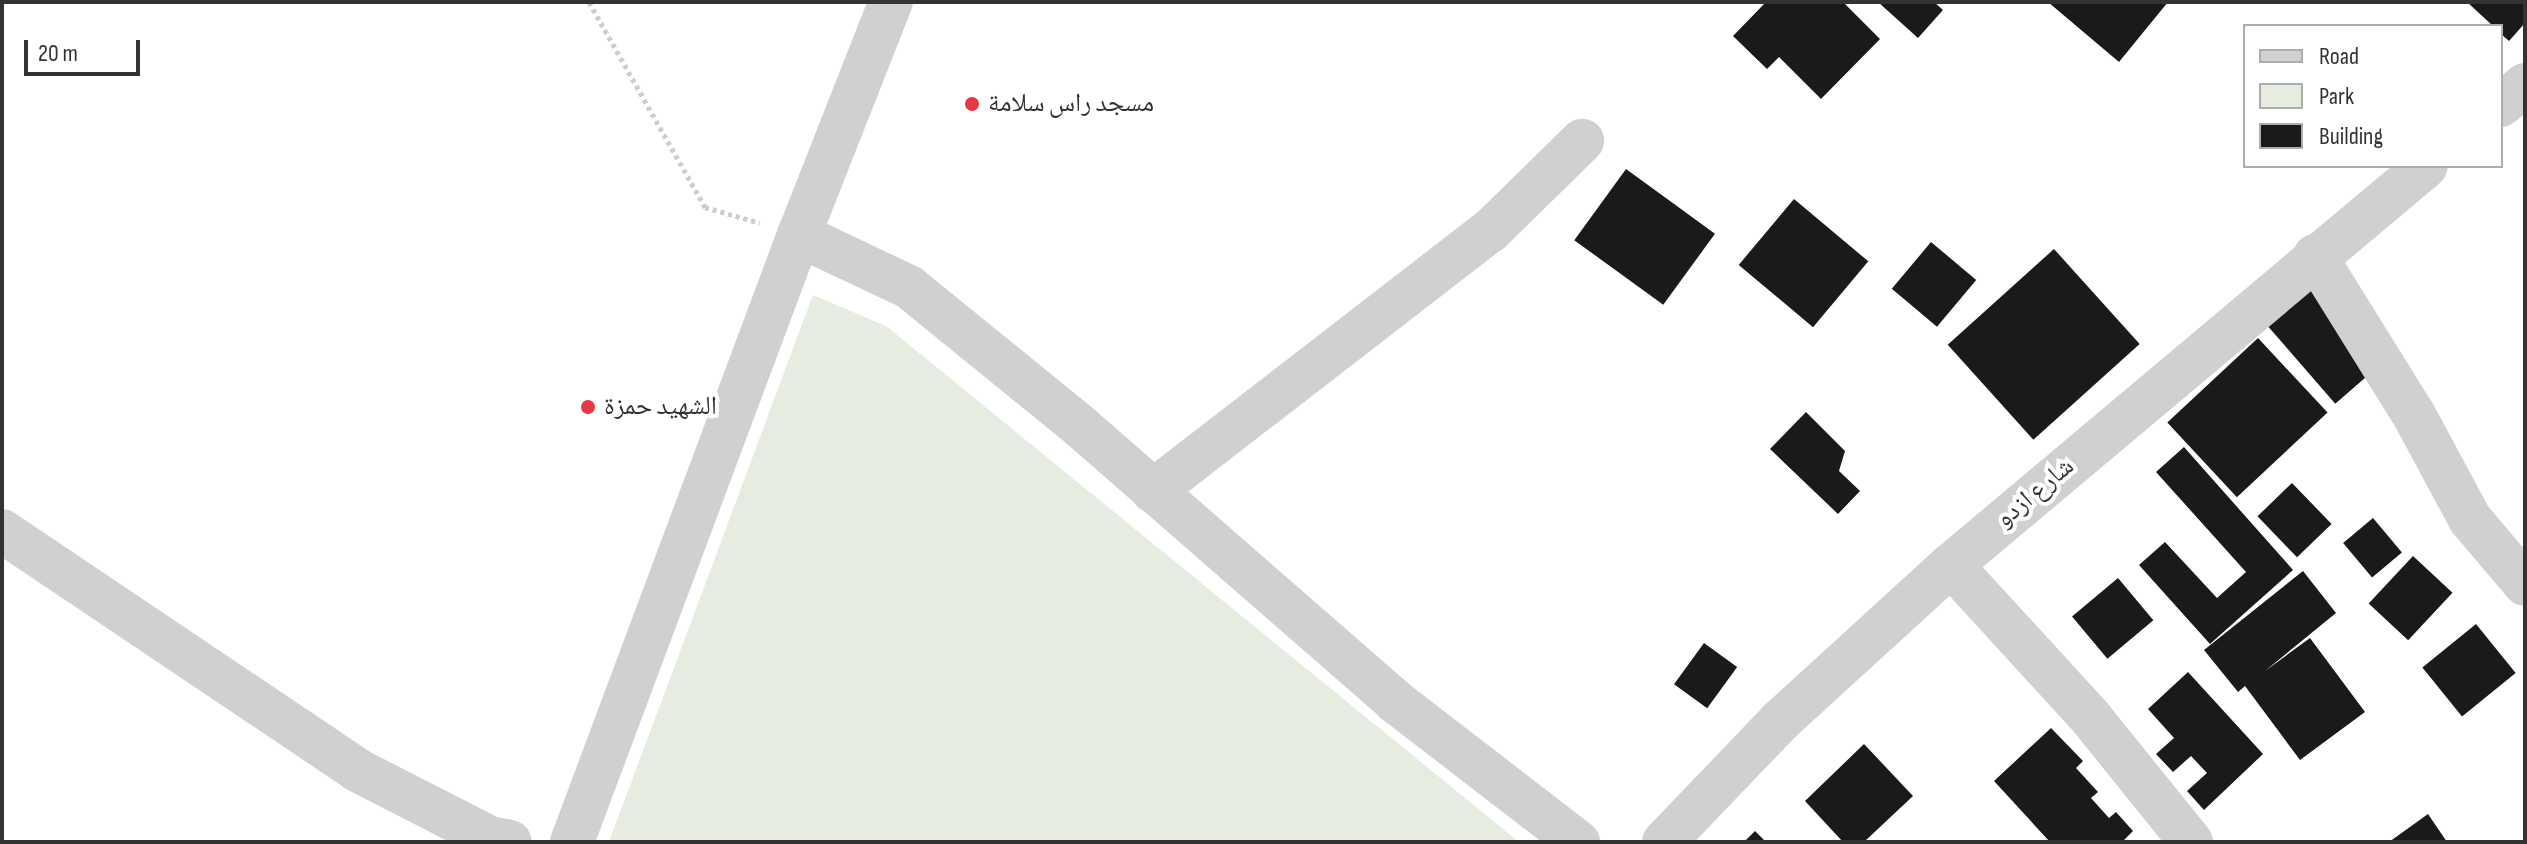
<!DOCTYPE html>
<html>
<head>
<meta charset="utf-8">
<style>
  body { margin:0 }
  #map { position:relative; width:2527px; height:844px; overflow:hidden; background:#fff; font-family:"Sofia Sans Condensed","Noto Naskh Arabic",sans-serif }
  div>[style] { position:absolute }
  .green>* { inset:0; background:#e6ecdf }
  .building>* { inset:0; background:#1a1a1a; transform-origin:0 0 }
  .path>* { height:5px; margin-top:-2.5px; transform-origin:0; background:repeating-linear-gradient(90deg,#cdcdcd 0 4px,transparent 0 8px) }
  .minor>* { height:44px; margin:-22px; padding:0 22px; transform-origin:22px; border-radius:22px; background:#d0d0d0 }
  .tertiary>* { height:44px; margin:-22px; padding:0 22px; transform-origin:22px; border-radius:22px; background:#d0d0d0 }
  .dots>* { width:22px; height:22px; translate:-50% -50%; box-sizing:border-box; border:4px solid #fff; border-radius:50% }
  span { translate:-50% -50%; white-space:nowrap; text-align:center; line-height:1.15; -webkit-text-stroke:8px #fff; paint-order:stroke }
  .poi-label { font-size:26px; color:#333 }
  .left { translate:0 -50%; text-align:left }
  .street-label { font-size:26px; color:#333 }
  .frame { position:absolute; inset:0; border:4px solid #333; pointer-events:none }
  .legend { position:absolute; left:2243px; top:24px; width:260px; height:144px; box-sizing:border-box; background:#fff; border:2px solid #adadad; margin:0; padding:10px 14px; list-style:none; font-size:24px; color:#333 }
  .legend li { display:flex; align-items:center; gap:16px; height:40px }
  .legend b { width:40px; border:2px solid #adadad }
  .scale { position:absolute; left:24px; top:40px; width:116px; height:36px; box-sizing:border-box; border:4px solid #333; border-top:0; padding-left:10px; font-size:24px; line-height:28px; white-space:nowrap; color:#333; -webkit-text-stroke:6px #fff; paint-order:stroke }
</style>
</head>
<body>
<div id="map">
  <div class="green">
    <i style="clip-path:polygon(813px 295px,886px 326px,1519px 842px,609px 842px)"></i>
  </div>
  <div class="building">
    <i style="clip-path:polygon(1766px 2px,1843px 2px,1880px 39px,1821px 99px,1779px 57px,1767px 69px,1733px 36px)"></i>
    <i style="clip-path:polygon(1878px 2px,1934px 2px,1943px 10px,1918px 38px)"></i>
    <i style="clip-path:polygon(2048px 2px,2168px 2px,2119px 62px)"></i>
    <i style="clip-path:polygon(2467px 2px,2525px 2px,2525px 23px,2509px 41px,2501px 34px,2501px 26px,2493px 26px)"></i>
    <i style="left:1626px;top:169px;width:110px;height:88px;rotate:36deg"></i>
    <i style="left:1794px;top:199px;width:97px;height:86px;rotate:40deg"></i>
    <i style="left:1931px;top:242px;width:59px;height:61px;rotate:40deg"></i>
    <i style="left:2054px;top:249px;width:128px;height:143px;rotate:48deg"></i>
    <i style="left:2316px;top:284px;width:103px;height:64px;rotate:49deg"></i>
    <i style="left:2258px;top:338px;width:102px;height:124px;rotate:47deg"></i>
    <i style="clip-path:polygon(1806px 412px,1845px 451px,1839px 471px,1860px 491px,1838px 514px,1770px 449px)"></i>
    <i style="clip-path:polygon(2184px 447px,2293px 570px,2210px 644px,2139px 565px,2165px 542px,2217px 598px,2246px 572px,2156px 472px)"></i>
    <i style="left:2292px;top:483px;width:57px;height:48px;rotate:46deg"></i>
    <i style="left:2373px;top:518px;width:45px;height:39px;rotate:50deg"></i>
    <i style="left:2413px;top:556px;width:54px;height:65px;rotate:43deg"></i>
    <i style="clip-path:polygon(2303px 571px,2336px 613px,2265px 671px,2310px 638px,2365px 712px,2300px 760px,2245px 686px,2238px 692px,2204px 650px)"></i>
    <i style="left:2118px;top:578px;width:55px;height:60px;rotate:50deg"></i>
    <i style="left:2476px;top:624px;width:63px;height:69px;rotate:51deg"></i>
    <i style="left:1704px;top:643px;width:41px;height:51px;rotate:36deg"></i>
    <i style="clip-path:polygon(2188px 672px,2263px 754px,2204px 810px,2187px 791px,2207px 773px,2191px 756px,2173px 772px,2156px 754px,2174px 738px,2148px 709px)"></i>
    <i style="clip-path:polygon(2051px 728px,2083px 761px,2076px 768px,2098px 792px,2091px 798px,2109px 818px,2116px 812px,2133px 831px,2122px 842px,2050px 842px,1994px 781px)"></i>
    <i style="clip-path:polygon(1864px 744px,1913px 796px,1864px 842px,1843px 842px,1805px 801px)"></i>
    <i style="clip-path:polygon(2428px 814px,2447px 842px,2389px 842px)"></i>
    <i style="clip-path:polygon(1755px 831px,1766px 842px,1744px 842px)"></i>
  </div>
  <div class="path">
    <i style="left:589px;top:2px;width:236px;rotate:60.5deg"></i>
    <i style="left:705px;top:207px;width:57px;rotate:16.2deg"></i>
  </div>
  <div class="minor">
    <i style="left:799px;top:235px;width:122px;rotate:25.3deg"></i>
    <i style="left:909px;top:287px;width:222px;rotate:39.1deg"></i>
    <i style="left:1081px;top:427px;width:418px;rotate:41.1deg"></i>
    <i style="left:1396px;top:702px;width:230px;rotate:37.6deg"></i>
    <i style="left:2315px;top:256px;width:187px;rotate:58.1deg"></i>
    <i style="left:2414px;top:415px;width:118px;rotate:61.7deg"></i>
    <i style="left:2470px;top:519px;width:85px;rotate:49.8deg"></i>
    <i style="left:1153px;top:491px;width:426px;rotate:-37.7deg"></i>
    <i style="left:1490px;top:231px;width:129px;rotate:-44.4deg"></i>
    <i style="left:2px;top:531px;width:428px;rotate:33.9deg"></i>
    <i style="left:357px;top:770px;width:149px;rotate:27.1deg"></i>
    <i style="left:490px;top:838px;width:20px;rotate:11deg"></i>
    <i style="left:1951px;top:565px;width:207px;rotate:47.5deg"></i>
    <i style="left:2091px;top:718px;width:159px;rotate:51.1deg"></i>
    <i style="left:572px;top:842px;width:648px;rotate:-69.5deg"></i>
    <i style="left:799px;top:235px;width:251px;rotate:-68.5deg"></i>
  </div>
  <div class="tertiary">
    <i style="left:2501px;top:105px;width:31px;rotate:-40deg"></i>
    <i style="left:1664px;top:842px;width:168px;rotate:-46.2deg"></i>
    <i style="left:1780px;top:721px;width:231px;rotate:-42.4deg"></i>
    <i style="left:1951px;top:565px;width:620px;rotate:-40.03deg"></i>
  </div>
  <div class="dots">
    <i style="left:972px;top:104px;background:#e63946"></i>
    <i style="left:588px;top:407px;background:#e63946"></i>
  </div>
  <div class="poi-label">
    <span class="left" style="left:988px;top:104px">مسجد راس سلامة</span>
    <span class="left" style="left:604px;top:407px">الشهيد حمزة</span>
  </div>
  <div class="street-label">
    <span style="left:2035px;top:493px;rotate:-40deg">شارع ازدو</span>
  </div>
  <div class="frame"></div>
  <ul class="legend">
  <li><b style="height:10px;background:#d0d0d0"></b>Road</li>
  <li><b style="height:22px;background:#e6ecdf"></b>Park</li>
  <li><b style="height:22px;background:#1a1a1a"></b>Building</li>
  </ul>
  <div class="scale">20 m</div>
</div>
</body>
</html>
